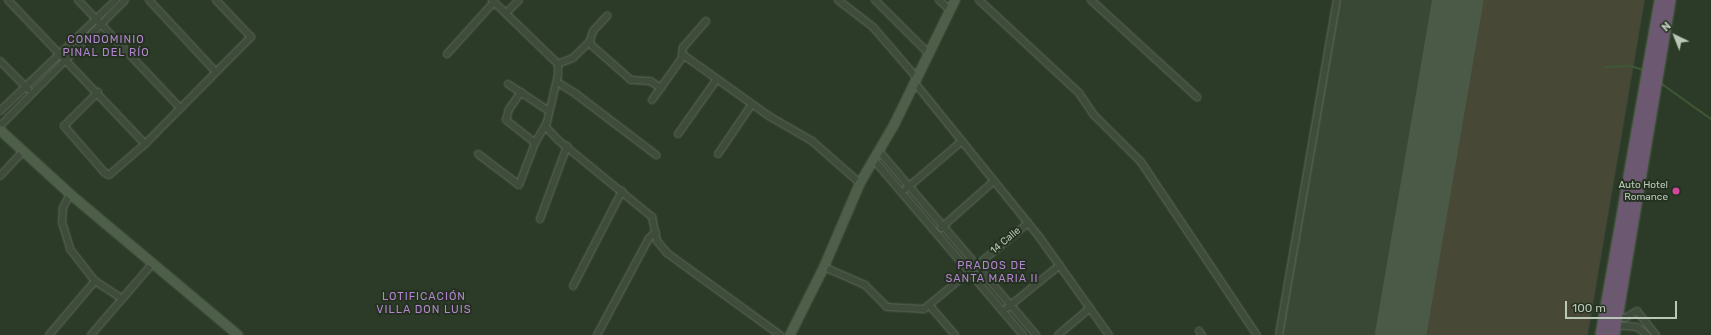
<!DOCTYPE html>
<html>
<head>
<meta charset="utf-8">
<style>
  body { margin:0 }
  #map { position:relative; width:1711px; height:335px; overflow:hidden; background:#2c3b27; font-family:Rubik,sans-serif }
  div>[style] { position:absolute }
  .airport>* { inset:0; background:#394835 }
  .green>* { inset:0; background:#484836 }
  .stream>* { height:2px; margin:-1px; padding:0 1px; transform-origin:1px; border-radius:1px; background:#3e5836 }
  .runway>* { height:51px; margin:-25.5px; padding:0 25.5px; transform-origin:25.5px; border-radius:25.5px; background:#4a5a46 }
  .roads { filter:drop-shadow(0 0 1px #5d6a59) drop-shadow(0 0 1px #5d6a59) }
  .street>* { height:6px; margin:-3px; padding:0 3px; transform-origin:3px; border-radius:3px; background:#3f4c3b }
  .secondary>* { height:8px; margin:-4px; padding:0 4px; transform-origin:4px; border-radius:4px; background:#4d5e49 }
  .highway>* { height:11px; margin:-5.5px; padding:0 5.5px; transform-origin:5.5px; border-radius:5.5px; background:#6c5971 }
  .dots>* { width:11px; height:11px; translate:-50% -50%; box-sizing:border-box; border:2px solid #243120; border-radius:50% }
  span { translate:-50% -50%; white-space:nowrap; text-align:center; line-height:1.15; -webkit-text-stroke:4px #243120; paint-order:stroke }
  .poi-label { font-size:10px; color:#bac7b7 }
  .right { translate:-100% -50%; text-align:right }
  .street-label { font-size:10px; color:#bac7b7 }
  .neighbourhood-label { font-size:11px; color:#b485d1; letter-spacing:1px }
  .north { position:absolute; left:1655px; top:16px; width:40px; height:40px; -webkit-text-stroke:3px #243120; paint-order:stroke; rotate:317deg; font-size:11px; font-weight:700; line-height:16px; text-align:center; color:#bac7b7 }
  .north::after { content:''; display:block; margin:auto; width:14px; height:18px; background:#bac7b7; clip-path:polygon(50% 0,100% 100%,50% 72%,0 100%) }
  .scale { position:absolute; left:1565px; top:301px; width:112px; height:18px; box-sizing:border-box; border:2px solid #bac7b7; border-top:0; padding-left:5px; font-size:12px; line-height:14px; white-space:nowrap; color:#bac7b7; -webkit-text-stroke:3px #243120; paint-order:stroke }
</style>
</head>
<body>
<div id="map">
  <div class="airport">
    <i style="clip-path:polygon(1340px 0,1645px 0,1588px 335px,1282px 335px)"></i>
  </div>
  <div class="green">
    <i style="clip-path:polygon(1470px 0,1644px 0,1587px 335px,1412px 335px)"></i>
  </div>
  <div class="stream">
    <i style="left:1605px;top:67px;width:26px;rotate:-2deg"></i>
    <i style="left:1631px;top:66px;width:13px;rotate:18deg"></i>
    <i style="left:1659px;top:82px;width:64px;rotate:35.4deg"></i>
  </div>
  <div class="runway">
    <i style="left:1400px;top:335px;width:340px;rotate:-80.3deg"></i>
  </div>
  <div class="roads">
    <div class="street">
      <i style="left:8px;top:0;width:199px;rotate:46.4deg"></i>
      <i style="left:78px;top:0;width:149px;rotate:46.6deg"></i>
      <i style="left:149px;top:0;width:98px;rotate:47.1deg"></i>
      <i style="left:838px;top:0;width:44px;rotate:37.6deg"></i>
      <i style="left:873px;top:27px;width:67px;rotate:49.2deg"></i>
      <i style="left:875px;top:0;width:76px;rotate:45deg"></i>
      <i style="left:939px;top:0;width:15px;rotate:42deg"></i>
      <i style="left:979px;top:0;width:137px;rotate:42.9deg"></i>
      <i style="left:1079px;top:93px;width:27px;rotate:56deg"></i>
      <i style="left:1094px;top:115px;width:66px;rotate:45deg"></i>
      <i style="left:1141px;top:162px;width:208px;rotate:56.2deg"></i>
      <i style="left:1091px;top:0;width:144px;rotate:42.5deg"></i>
      <i style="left:506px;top:13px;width:18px;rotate:-45deg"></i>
      <i style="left:706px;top:21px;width:35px;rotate:131deg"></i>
      <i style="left:683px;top:47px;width:7px;rotate:98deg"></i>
      <i style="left:682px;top:54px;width:107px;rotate:35.5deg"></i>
      <i style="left:769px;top:116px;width:50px;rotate:30.2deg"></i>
      <i style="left:812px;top:141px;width:64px;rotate:41.2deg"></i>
      <i style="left:589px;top:43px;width:56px;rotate:41.4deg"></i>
      <i style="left:631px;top:80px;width:19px;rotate:3deg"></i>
      <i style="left:650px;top:81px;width:13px;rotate:32deg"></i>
      <i style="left:447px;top:54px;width:70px;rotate:-47.9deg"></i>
      <i style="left:0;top:61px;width:40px;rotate:45deg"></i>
      <i style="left:558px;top:64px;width:16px;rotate:-22deg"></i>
      <i style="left:573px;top:58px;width:24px;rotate:-45deg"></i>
      <i style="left:590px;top:41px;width:10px;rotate:-73deg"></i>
      <i style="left:593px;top:31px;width:21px;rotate:-47deg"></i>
      <i style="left:557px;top:82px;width:22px;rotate:32deg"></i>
      <i style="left:576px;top:94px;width:101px;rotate:37.3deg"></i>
      <i style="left:915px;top:83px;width:199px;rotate:51.1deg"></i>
      <i style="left:1040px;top:238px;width:119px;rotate:54.6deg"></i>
      <i style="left:508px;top:84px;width:49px;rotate:33.4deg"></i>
      <i style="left:98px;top:92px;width:48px;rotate:135deg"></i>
      <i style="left:64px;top:126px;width:62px;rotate:48.9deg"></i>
      <i style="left:105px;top:173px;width:4px;rotate:27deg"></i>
      <i style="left:109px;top:175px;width:48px;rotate:-40.7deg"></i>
      <i style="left:145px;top:144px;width:151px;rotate:-45.3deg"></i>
      <i style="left:251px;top:37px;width:51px;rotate:-133.4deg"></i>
      <i style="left:521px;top:92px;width:21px;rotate:125deg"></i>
      <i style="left:509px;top:109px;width:11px;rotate:105deg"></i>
      <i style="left:506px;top:120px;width:37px;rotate:38deg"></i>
      <i style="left:652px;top:100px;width:55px;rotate:-54.6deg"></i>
      <i style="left:0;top:111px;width:161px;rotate:-43.7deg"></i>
      <i style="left:0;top:126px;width:177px;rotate:-45.2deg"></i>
      <i style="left:545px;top:126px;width:19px;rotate:47deg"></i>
      <i style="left:558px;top:140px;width:122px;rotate:39.3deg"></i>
      <i style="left:652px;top:217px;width:25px;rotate:78deg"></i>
      <i style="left:657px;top:241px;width:16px;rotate:50deg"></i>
      <i style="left:667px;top:253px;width:140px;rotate:36deg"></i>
      <i style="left:678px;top:134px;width:67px;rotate:-54.7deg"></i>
      <i style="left:879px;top:151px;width:242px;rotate:49.5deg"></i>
      <i style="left:478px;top:154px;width:51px;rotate:37.1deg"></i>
      <i style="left:519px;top:185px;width:45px;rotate:-69.1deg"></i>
      <i style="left:535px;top:143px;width:24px;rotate:-60deg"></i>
      <i style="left:547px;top:122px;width:48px;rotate:-76.8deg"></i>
      <i style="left:558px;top:75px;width:11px;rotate:-90deg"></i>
      <i style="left:558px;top:64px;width:92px;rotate:-135.9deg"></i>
      <i style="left:718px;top:154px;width:60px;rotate:-55.8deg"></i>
      <i style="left:874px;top:160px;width:230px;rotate:49.6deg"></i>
      <i style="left:0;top:176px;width:34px;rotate:-47deg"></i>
      <i style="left:906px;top:189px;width:74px;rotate:-40.6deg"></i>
      <i style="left:70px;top:194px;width:16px;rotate:117deg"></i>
      <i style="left:63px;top:208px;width:14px;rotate:94deg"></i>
      <i style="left:62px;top:222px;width:28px;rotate:73deg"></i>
      <i style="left:70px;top:249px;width:41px;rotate:52deg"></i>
      <i style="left:95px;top:281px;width:31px;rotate:33deg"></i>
      <i style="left:540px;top:219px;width:78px;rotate:-69.7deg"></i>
      <i style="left:941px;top:228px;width:71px;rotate:-41.6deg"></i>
      <i style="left:824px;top:267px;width:45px;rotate:23.7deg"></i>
      <i style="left:865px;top:285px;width:31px;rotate:45deg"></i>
      <i style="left:887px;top:307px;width:37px;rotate:3deg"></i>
      <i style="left:924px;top:309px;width:135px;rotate:-39.6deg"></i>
      <i style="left:573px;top:286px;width:107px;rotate:-62.7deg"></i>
      <i style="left:930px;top:306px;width:38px;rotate:49deg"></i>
      <i style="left:1007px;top:308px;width:68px;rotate:-39.1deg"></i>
      <i style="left:1616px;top:316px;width:9px;rotate:13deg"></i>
      <i style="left:1625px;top:318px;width:14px;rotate:-30deg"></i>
      <i style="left:1637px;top:311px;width:31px;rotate:52deg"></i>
      <i style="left:1614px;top:325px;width:23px;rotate:5deg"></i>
      <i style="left:1637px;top:327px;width:13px;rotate:39deg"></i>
      <i style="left:1199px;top:331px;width:5px;rotate:53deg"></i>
      <i style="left:49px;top:335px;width:71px;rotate:-49.6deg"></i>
      <i style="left:91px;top:335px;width:94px;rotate:-49.3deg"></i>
      <i style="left:597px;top:335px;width:110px;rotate:-61.8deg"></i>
      <i style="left:649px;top:238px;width:9px;rotate:-41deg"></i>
      <i style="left:1058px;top:335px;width:42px;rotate:-40.2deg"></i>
      <i style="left:1279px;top:335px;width:340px;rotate:-80.2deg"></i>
    </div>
    <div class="secondary">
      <i style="left:0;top:130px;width:95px;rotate:42.4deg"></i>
      <i style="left:70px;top:194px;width:219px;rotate:40deg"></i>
      <i style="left:790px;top:335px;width:76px;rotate:-63.4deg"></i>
      <i style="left:824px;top:267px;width:91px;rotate:-66.8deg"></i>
      <i style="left:860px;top:183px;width:69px;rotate:-59.7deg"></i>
      <i style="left:895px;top:123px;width:137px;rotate:-64deg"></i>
    </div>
    <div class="highway">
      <i style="left:1601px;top:335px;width:340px;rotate:-80deg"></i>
      <i style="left:1613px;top:335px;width:340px;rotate:-80.5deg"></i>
    </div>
  </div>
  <div class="dots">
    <i style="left:1676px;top:191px;background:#d1479c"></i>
  </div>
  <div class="poi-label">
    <span class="right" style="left:1668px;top:191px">Auto Hotel<br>Romance</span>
  </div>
  <div class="street-label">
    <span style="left:1006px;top:241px;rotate:-40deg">14 Calle</span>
  </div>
  <div class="neighbourhood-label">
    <span style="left:106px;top:47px">CONDOMINIO<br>PINAL DEL RÍO</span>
    <span style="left:992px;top:273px">PRADOS DE<br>SANTA MARIA II</span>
    <span style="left:424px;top:304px">LOTIFICACIÓN<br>VILLA DON LUIS</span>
  </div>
  <div class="north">N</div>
  <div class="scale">100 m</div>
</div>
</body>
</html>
